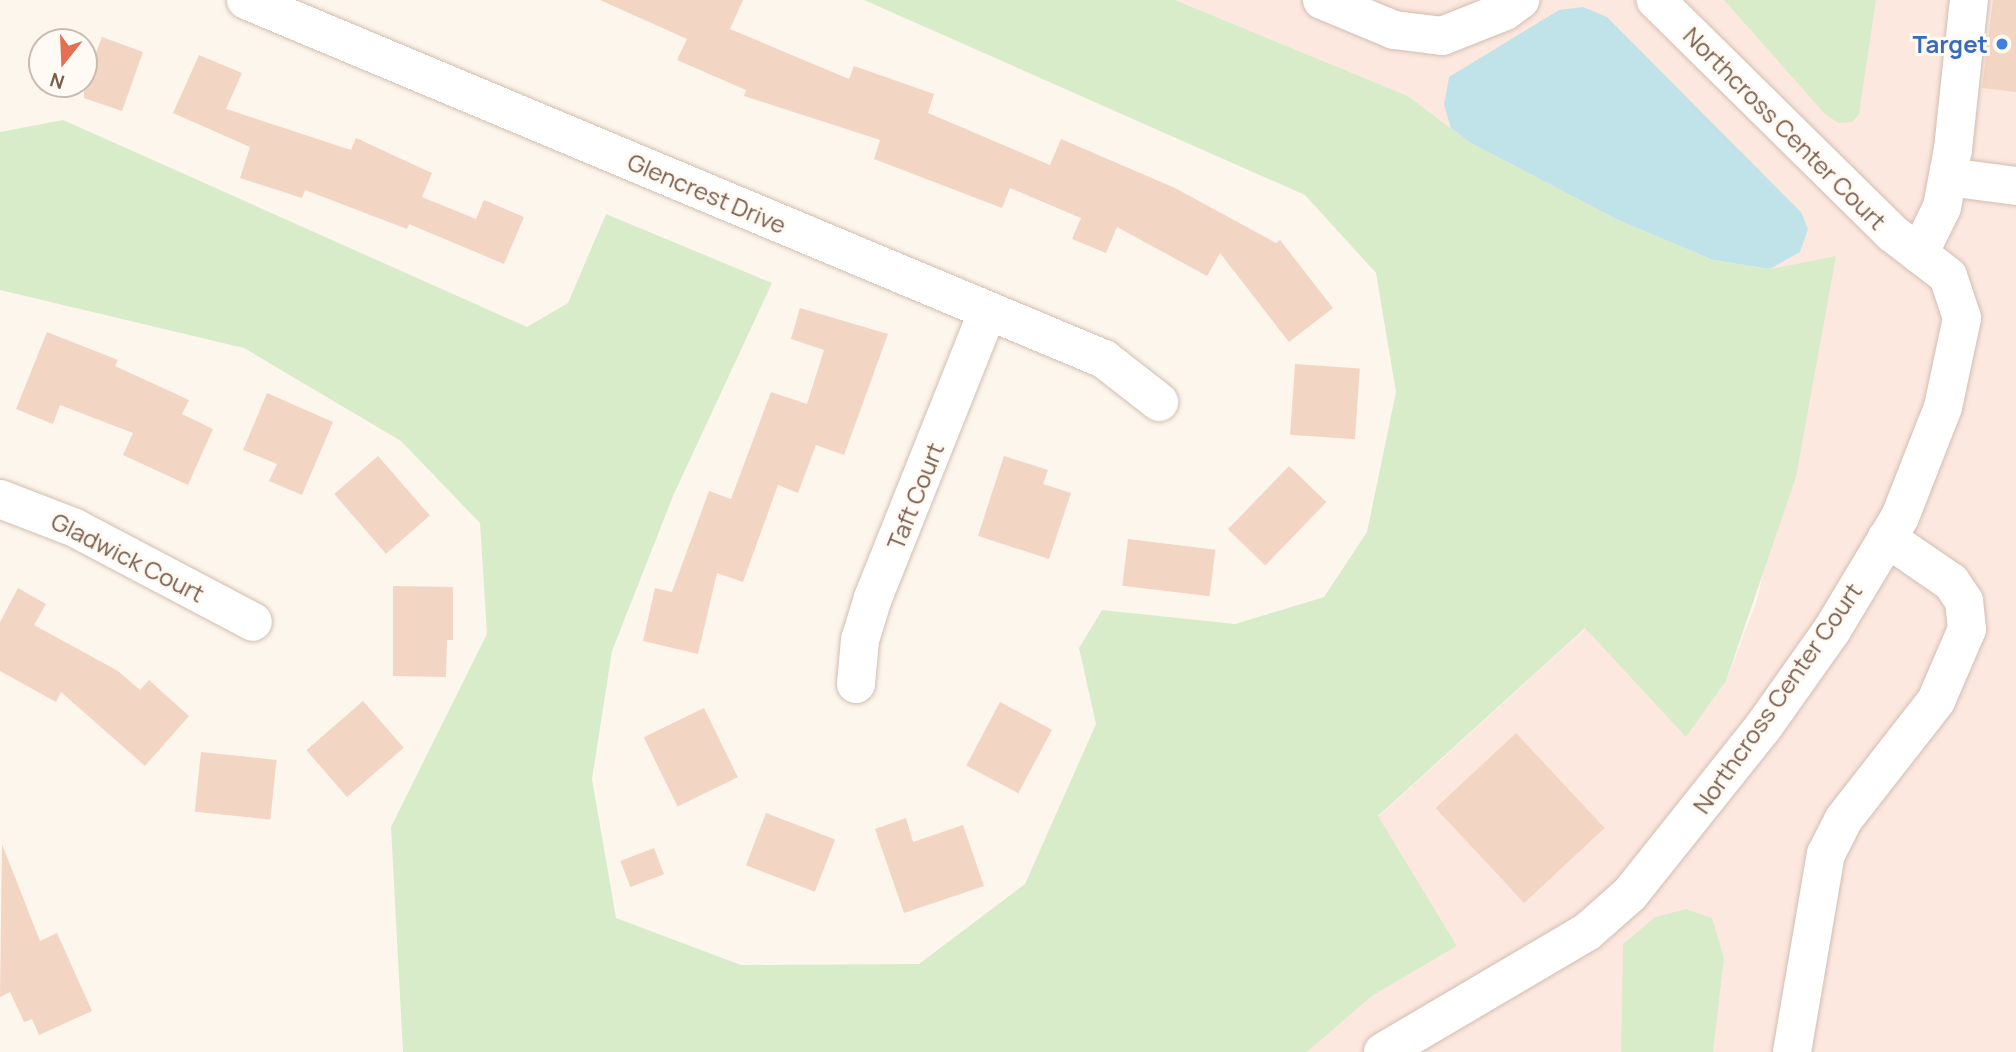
<!DOCTYPE html>
<html>
<head>
<meta charset="utf-8">
<style>
  body { margin:0 }
  #map { position:relative; width:2016px; height:1052px; overflow:hidden; background:#fdf6ec; font-family:Manrope,sans-serif }
  div>[style] { position:absolute }
  .commercial>* { inset:0; background:#fde8e0 }
  .green>* { inset:0; background:#d8ecc9 }
  .water>* { inset:0; background:#bfe3e8 }
  .building>* { inset:0; background:#f3d5c3; transform-origin:0 0 }
  .roads { filter:drop-shadow(0 0 2px #d1beb0) drop-shadow(0 0 2px #d1beb0) }
  .minor>* { height:38px; margin:-19px; padding:0 19px; transform-origin:19px; border-radius:19px; background:#fff }
  .dots>* { width:19px; height:19px; translate:-50% -50%; box-sizing:border-box; border:4px solid #fffaf3; border-radius:50% }
  span { translate:-50% -50%; white-space:nowrap; text-align:center; line-height:1.15; -webkit-text-stroke:6px #fffaf3; paint-order:stroke }
  .shop-label { font-size:24px; color:#366cbe; font-weight:700 }
  .right { translate:-100% -50%; text-align:right }
  .street-label { font-size:24px; color:#7a5c4d }
  .north { position:absolute; left:28px; top:28px; width:70px; height:70px; box-sizing:border-box; background:#fffaf3; border:2px solid #cabbb1; border-radius:50%; rotate:198deg; font-size:19px; font-weight:700; line-height:28px; text-align:center; color:#7a5c4d }
  .north::after { content:''; display:block; margin:auto; width:24px; height:32px; background:#e76f51; clip-path:polygon(50% 0,100% 100%,50% 72%,0 100%) }
</style>
</head>
<body>
<div id="map">
  <div class="commercial">
    <i style="clip-path:polygon(1175px 0,2016px 0,2016px 1052px,1307px 1052px,1372px 996px,1457px 946px,1378px 817px,1586px 628px,1686px 736px,1726px 681px,1757px 600px,1835px 257px,1770px 269px,1618px 220px,1469px 142px,1408px 96px)"></i>
  </div>
  <div class="green">
    <i style="clip-path:polygon(864px 0,1175px 0,1408px 96px,1469px 142px,1618px 220px,1713px 260px,1770px 269px,1836px 256px,1796px 477px,1726px 681px,1686px 737px,1585px 628px,1378px 816px,1457px 946px,1372px 996px,1307px 1052px,403px 1052px,391px 827px,487px 634px,480px 523px,401px 441px,244px 348px,0 290px,0 132px,63px 120px,527px 327px,568px 303px,606px 214px,772px 283px,673px 496px,612px 651px,592px 779px,616px 918px,741px 965px,919px 964px,1025px 884px,1096px 724px,1079px 648px,1102px 610px,1235px 624px,1324px 597px,1367px 532px,1396px 392px,1376px 273px,1305px 195px)"></i>
    <i style="clip-path:polygon(1724px 0,1876px 0,1859px 114px,1852px 122px,1838px 123px,1824px 113px)"></i>
    <i style="clip-path:polygon(1686px 909px,1712px 918px,1724px 958px,1713px 1052px,1621px 1052px,1623px 944px,1655px 917px)"></i>
  </div>
  <div class="water">
    <i style="clip-path:polygon(1583px 7px,1607px 17px,1801px 212px,1808px 229px,1800px 252px,1770px 269px,1713px 260px,1618px 220px,1469px 142px,1451px 128px,1444px 105px,1449px 77px,1559px 10px)"></i>
  </div>
  <div class="building">
    <i style="clip-path:polygon(600px 0,743px 0,730px 29px,849px 79px,854px 66px,934px 94px,928px 113px,1050px 165px,1061px 139px,1175px 188px,1276px 243px,1280px 240px,1333px 308px,1289px 342px,1220px 253px,1207px 276px,1117px 227px,1106px 253px,1072px 239px,1081px 218px,1010px 188px,1002px 208px,874px 159px,880px 140px,744px 96px,746px 90px,677px 60px,687px 39px)"></i>
    <i style="clip-path:polygon(1993px 0,2016px 0,2016px 92px,1982px 88px)"></i>
    <i style="clip-path:polygon(102px 37px,143px 52px,122px 111px,84px 98px,84px 49px,96px 53px)"></i>
    <i style="clip-path:polygon(199px 55px,242px 73px,226px 109px,351px 150px,356px 138px,432px 173px,422px 197px,476px 219px,484px 200px,524px 217px,504px 264px,409px 224px,407px 229px,305px 190px,302px 198px,240px 178px,250px 147px,173px 113px)"></i>
    <i style="clip-path:polygon(800px 308px,888px 334px,844px 455px,816px 445px,798px 493px,778px 485px,743px 582px,717px 573px,698px 654px,643px 641px,655px 588px,672px 592px,709px 491px,731px 499px,771px 392px,807px 404px,824px 350px,791px 339px)"></i>
    <i style="clip-path:polygon(47px 332px,118px 360px,115px 366px,189px 400px,182px 414px,213px 429px,188px 485px,123px 455px,133px 433px,60px 405px,53px 424px,16px 409px)"></i>
    <i style="left:1295px;top:364px;width:65px;height:71px;rotate:4deg"></i>
    <i style="clip-path:polygon(267px 393px,333px 422px,302px 495px,269px 481px,277px 464px,243px 450px)"></i>
    <i style="left:378px;top:456px;width:79px;height:58px;rotate:49deg"></i>
    <i style="clip-path:polygon(1004px 456px,1048px 470px,1043px 484px,1071px 493px,1049px 559px,978px 536px)"></i>
    <i style="left:1289px;top:466px;width:52px;height:88px;rotate:44deg"></i>
    <i style="left:1128px;top:539px;width:88px;height:47px;rotate:7deg"></i>
    <i style="clip-path:polygon(393px 586px,453px 587px,453px 640px,447px 640px,446px 677px,393px 676px)"></i>
    <i style="clip-path:polygon(18px 588px,46px 604px,34px 625px,118px 671px,140px 690px,149px 680px,189px 716px,145px 766px,61px 692px,56px 702px,0 671px,0 622px)"></i>
    <i style="left:363px;top:701px;width:62px;height:75px;rotate:49deg"></i>
    <i style="left:1000px;top:702px;width:59px;height:72px;rotate:28deg"></i>
    <i style="left:704px;top:708px;width:77px;height:67px;rotate:64deg"></i>
    <i style="left:1516px;top:733px;width:130px;height:110px;rotate:47deg"></i>
    <i style="left:201px;top:752px;width:76px;height:60px;rotate:6deg"></i>
    <i style="left:766px;top:813px;width:74px;height:56px;rotate:21deg"></i>
    <i style="clip-path:polygon(906px 818px,913px 842px,963px 825px,984px 886px,904px 913px,875px 829px)"></i>
    <i style="clip-path:polygon(2px 844px,40px 941px,57px 933px,92px 1011px,39px 1035px,32px 1019px,24px 1022px,10px 992px,0 997px)"></i>
    <i style="left:654px;top:848px;width:28px;height:36px;rotate:69deg"></i>
  </div>
  <div class="roads">
    <div class="minor">
      <i style="left:246px;top:0;width:930px;rotate:22.71deg"></i>
      <i style="left:1104px;top:359px;width:70px;rotate:38deg"></i>
      <i style="left:1322px;top:0;width:78px;rotate:22.6deg"></i>
      <i style="left:1394px;top:30px;width:48px;rotate:7.1deg"></i>
      <i style="left:1442px;top:36px;width:68px;rotate:-21.6deg"></i>
      <i style="left:1505px;top:11px;width:19px;rotate:-36deg"></i>
      <i style="left:1948px;top:177px;width:69px;rotate:7.5deg"></i>
      <i style="left:1919px;top:254px;width:52px;rotate:-63.9deg"></i>
      <i style="left:1942px;top:207px;width:59px;rotate:-79.3deg"></i>
      <i style="left:1953px;top:149px;width:150px;rotate:-83.9deg"></i>
      <i style="left:0;top:499px;width:80px;rotate:21.1deg"></i>
      <i style="left:75px;top:528px;width:201px;rotate:27.8deg"></i>
      <i style="left:856px;top:684px;width:44px;rotate:-84.8deg"></i>
      <i style="left:860px;top:640px;width:44px;rotate:-72.8deg"></i>
      <i style="left:873px;top:598px;width:309px;rotate:-68.2deg"></i>
      <i style="left:1383px;top:1052px;width:237px;rotate:-30.5deg"></i>
      <i style="left:1587px;top:932px;width:57px;rotate:-41.5deg"></i>
      <i style="left:1630px;top:894px;width:215px;rotate:-51.4deg"></i>
      <i style="left:1764px;top:726px;width:118px;rotate:-54.7deg"></i>
      <i style="left:1832px;top:630px;width:132px;rotate:-59deg"></i>
      <i style="left:1900px;top:517px;width:118px;rotate:-68.6deg"></i>
      <i style="left:1943px;top:407px;width:91px;rotate:-77.9deg"></i>
      <i style="left:1962px;top:318px;width:44px;rotate:-108.4deg"></i>
      <i style="left:1948px;top:276px;width:71px;rotate:-142.5deg"></i>
      <i style="left:1892px;top:233px;width:332px;rotate:-135.4deg"></i>
      <i style="left:1792px;top:1052px;width:201px;rotate:-80.3deg"></i>
      <i style="left:1826px;top:854px;width:38px;rotate:-63deg"></i>
      <i style="left:1843px;top:820px;width:151px;rotate:-52deg"></i>
      <i style="left:1936px;top:701px;width:78px;rotate:-66.7deg"></i>
      <i style="left:1967px;top:629px;width:28px;rotate:-96deg"></i>
      <i style="left:1964px;top:601px;width:23px;rotate:-124deg"></i>
      <i style="left:1951px;top:582px;width:78px;rotate:-145.5deg"></i>
    </div>
  </div>
  <div class="dots">
    <i style="left:2002px;top:44px;background:#3f7fe0"></i>
  </div>
  <div class="shop-label">
    <span class="right" style="left:1988px;top:44px">Target</span>
  </div>
  <div class="street-label">
    <span style="left:1785px;top:128px;rotate:45deg">Northcross Center Court</span>
    <span style="left:707px;top:193px;rotate:23deg">Glencrest Drive</span>
    <span style="left:915px;top:496px;rotate:-68deg">Taft Court</span>
    <span style="left:128px;top:557px;rotate:27deg">Gladwick Court</span>
    <span style="left:1777px;top:698px;rotate:-55deg">Northcross Center Court</span>
  </div>
  <div class="north">N</div>
</div>
</body>
</html>
